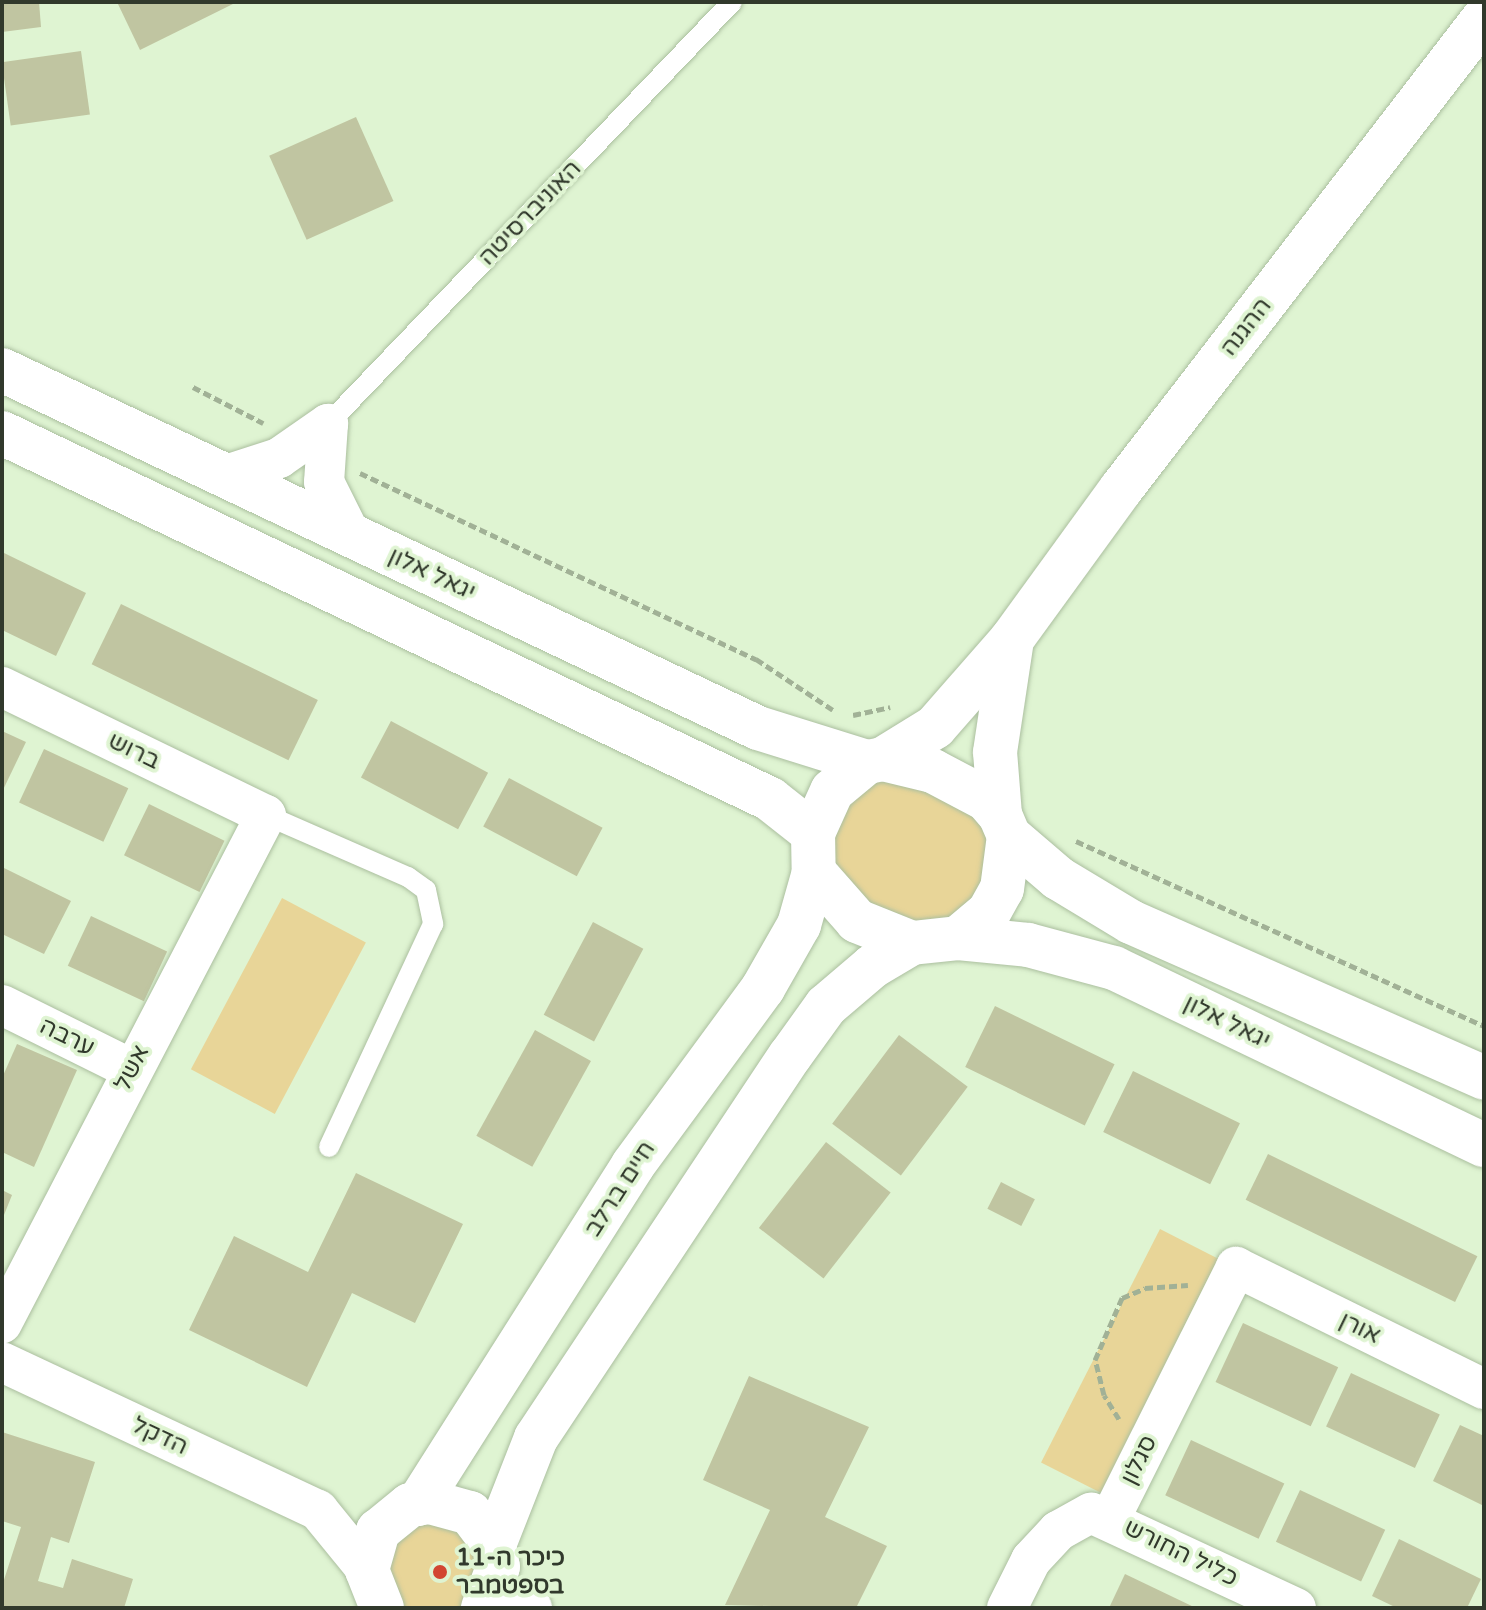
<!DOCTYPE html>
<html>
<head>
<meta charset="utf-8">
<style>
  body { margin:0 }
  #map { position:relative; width:1486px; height:1610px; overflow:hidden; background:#dff4d2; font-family:"Varela Round",Heebo,sans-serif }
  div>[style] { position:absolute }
  .green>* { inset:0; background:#e8d598; transform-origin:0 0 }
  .building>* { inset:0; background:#c0c5a1; transform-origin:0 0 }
  .path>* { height:5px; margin-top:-2.5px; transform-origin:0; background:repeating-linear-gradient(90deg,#a1b196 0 8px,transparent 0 12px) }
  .roads { filter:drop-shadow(0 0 2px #abbf9f) drop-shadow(0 0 2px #abbf9f) }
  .service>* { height:20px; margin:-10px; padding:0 10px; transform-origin:10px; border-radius:10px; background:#fff }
  .minor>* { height:40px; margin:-20px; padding:0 20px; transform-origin:20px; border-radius:20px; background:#fff }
  .tertiary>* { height:44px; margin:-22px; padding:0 22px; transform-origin:22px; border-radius:22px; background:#fff }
  .dots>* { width:22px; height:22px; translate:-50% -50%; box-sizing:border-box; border:4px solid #dff4d2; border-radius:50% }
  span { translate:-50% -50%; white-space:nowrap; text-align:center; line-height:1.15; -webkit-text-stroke:8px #dff4d2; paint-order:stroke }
  .street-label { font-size:24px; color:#31392c }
  .poi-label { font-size:24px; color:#31392c; font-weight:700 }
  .left { translate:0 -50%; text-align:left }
  .frame { position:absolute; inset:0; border:4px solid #31392c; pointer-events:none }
</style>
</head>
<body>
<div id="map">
  <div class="green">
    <i style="clip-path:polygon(884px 763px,1005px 836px,956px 936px,837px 896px,824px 814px)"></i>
    <i style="left:282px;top:898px;width:95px;height:194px;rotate:28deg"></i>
    <i style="left:1160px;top:1229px;width:73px;height:262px;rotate:27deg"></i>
    <i style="clip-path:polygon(393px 1518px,479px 1525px,479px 1608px,385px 1608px)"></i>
  </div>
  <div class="building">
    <i style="clip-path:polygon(2px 2px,39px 2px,41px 27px,2px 32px)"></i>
    <i style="clip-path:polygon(117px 2px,237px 2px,140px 50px)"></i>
    <i style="left:81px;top:51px;width:64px;height:80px;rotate:82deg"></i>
    <i style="left:356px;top:117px;width:92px;height:95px;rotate:66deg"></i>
    <i style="clip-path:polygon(2px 552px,86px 593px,56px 656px,2px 630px)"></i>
    <i style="left:121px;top:604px;width:219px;height:67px;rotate:26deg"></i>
    <i style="left:391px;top:721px;width:110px;height:64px;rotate:28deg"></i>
    <i style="clip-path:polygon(2px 731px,26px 742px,2px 792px)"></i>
    <i style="left:44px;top:749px;width:93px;height:59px;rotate:25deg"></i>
    <i style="left:509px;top:778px;width:106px;height:55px;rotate:28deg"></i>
    <i style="left:149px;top:804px;width:84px;height:57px;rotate:26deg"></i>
    <i style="clip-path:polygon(2px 867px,71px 901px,44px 954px,2px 934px)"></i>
    <i style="left:91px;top:916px;width:84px;height:55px;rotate:25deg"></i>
    <i style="left:593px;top:922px;width:57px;height:105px;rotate:28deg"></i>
    <i style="left:995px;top:1006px;width:133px;height:68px;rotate:26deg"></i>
    <i style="left:535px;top:1030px;width:64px;height:121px;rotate:29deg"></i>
    <i style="left:899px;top:1035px;width:86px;height:111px;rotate:37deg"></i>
    <i style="clip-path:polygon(17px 1044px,77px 1070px,34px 1167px,2px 1152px,2px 1078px)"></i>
    <i style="left:1133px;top:1071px;width:119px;height:68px;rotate:26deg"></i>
    <i style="left:826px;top:1142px;width:82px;height:109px;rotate:38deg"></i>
    <i style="left:1268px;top:1154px;width:233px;height:51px;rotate:26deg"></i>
    <i style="clip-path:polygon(356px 1173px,463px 1224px,415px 1323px,352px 1293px,307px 1387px,189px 1330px,234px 1236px,308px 1272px)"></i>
    <i style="left:1001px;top:1182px;width:38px;height:30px;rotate:27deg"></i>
    <i style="clip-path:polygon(2px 1190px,12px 1195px,2px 1220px)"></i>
    <i style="left:1243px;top:1323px;width:105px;height:65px;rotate:25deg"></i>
    <i style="left:1351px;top:1373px;width:98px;height:59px;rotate:25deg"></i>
    <i style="clip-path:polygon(749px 1376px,869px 1427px,825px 1517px,887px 1546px,856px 1608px,725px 1605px,770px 1510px,703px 1480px)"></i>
    <i style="clip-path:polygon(1460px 1425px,1484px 1436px,1484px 1506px,1433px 1481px)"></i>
    <i style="clip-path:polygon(2px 1432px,95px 1462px,69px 1543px,51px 1537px,38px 1581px,63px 1588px,72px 1559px,133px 1579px,124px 1608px,2px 1608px,2px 1586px,21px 1527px,2px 1521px)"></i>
    <i style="left:1191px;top:1440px;width:103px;height:61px;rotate:25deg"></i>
    <i style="left:1300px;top:1490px;width:94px;height:57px;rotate:25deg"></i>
    <i style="clip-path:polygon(1399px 1539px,1481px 1579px,1467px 1608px,1397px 1608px,1372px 1596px)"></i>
    <i style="clip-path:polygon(1125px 1574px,1196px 1608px,1109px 1608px)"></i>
  </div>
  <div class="path">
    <i style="left:193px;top:387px;width:79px;rotate:27.2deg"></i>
    <i style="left:360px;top:473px;width:438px;rotate:25.2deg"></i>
    <i style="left:756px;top:659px;width:92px;rotate:33.5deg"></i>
    <i style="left:853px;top:715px;width:38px;rotate:-12deg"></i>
    <i style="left:1076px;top:841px;width:448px;rotate:24.4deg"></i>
    <i style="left:1119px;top:1419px;width:28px;rotate:-122deg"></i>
    <i style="left:1104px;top:1395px;width:36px;rotate:-104deg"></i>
    <i style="left:1095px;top:1360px;width:68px;rotate:-66.5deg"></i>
    <i style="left:1122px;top:1298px;width:25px;rotate:-23deg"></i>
    <i style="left:1145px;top:1288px;width:43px;rotate:-4deg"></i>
  </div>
  <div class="roads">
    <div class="service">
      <i style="left:328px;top:424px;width:584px;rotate:-46.25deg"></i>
      <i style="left:266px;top:815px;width:155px;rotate:23.6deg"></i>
      <i style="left:408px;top:877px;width:22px;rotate:36deg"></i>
      <i style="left:426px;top:890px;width:35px;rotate:78deg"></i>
      <i style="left:433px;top:924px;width:246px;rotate:115deg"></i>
    </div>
    <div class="minor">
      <i style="left:328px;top:424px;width:58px;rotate:93.9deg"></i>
      <i style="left:324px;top:482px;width:60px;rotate:63.4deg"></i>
      <i style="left:226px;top:475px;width:56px;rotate:-17.8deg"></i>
      <i style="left:279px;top:458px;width:60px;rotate:-34.8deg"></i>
      <i style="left:2px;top:687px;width:293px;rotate:25.9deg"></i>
      <i style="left:266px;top:815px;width:573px;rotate:117.46deg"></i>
      <i style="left:2px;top:1005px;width:144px;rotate:26.4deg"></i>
      <i style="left:2px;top:1362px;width:349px;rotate:25.1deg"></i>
      <i style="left:318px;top:1510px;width:77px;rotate:50.8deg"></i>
      <i style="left:1110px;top:1519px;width:282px;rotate:-63.4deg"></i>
      <i style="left:1236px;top:1267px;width:276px;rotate:26.2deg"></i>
      <i style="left:494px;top:1590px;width:42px;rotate:25.3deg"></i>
      <i style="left:1007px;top:1608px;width:54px;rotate:-63.4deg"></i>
      <i style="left:1031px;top:1560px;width:40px;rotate:-47deg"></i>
      <i style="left:1058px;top:1531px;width:38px;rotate:-29deg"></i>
      <i style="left:1091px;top:1513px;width:226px;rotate:24.9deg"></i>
    </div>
    <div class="tertiary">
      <i style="left:2px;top:370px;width:836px;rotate:25.34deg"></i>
      <i style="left:758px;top:728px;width:114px;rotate:17.3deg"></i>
      <i style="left:2px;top:433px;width:851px;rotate:25.48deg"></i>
      <i style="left:770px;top:799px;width:55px;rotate:38.3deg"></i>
      <i style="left:883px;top:759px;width:61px;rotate:-31.6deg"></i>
      <i style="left:935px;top:727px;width:117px;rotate:-48.8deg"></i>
      <i style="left:1012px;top:639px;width:185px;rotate:-54deg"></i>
      <i style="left:1121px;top:489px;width:595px;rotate:-52.38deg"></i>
      <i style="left:1000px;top:815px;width:63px;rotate:-94.5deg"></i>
      <i style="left:995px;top:752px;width:114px;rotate:-81.4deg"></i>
      <i style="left:1009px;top:836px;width:65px;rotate:40.6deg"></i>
      <i style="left:1058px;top:878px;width:85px;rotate:31.1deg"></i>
      <i style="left:1131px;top:922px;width:386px;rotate:23.8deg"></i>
      <i style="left:958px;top:938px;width:40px;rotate:-40deg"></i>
      <i style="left:989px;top:912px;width:26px;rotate:-61deg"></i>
      <i style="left:1002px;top:889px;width:53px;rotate:-82.5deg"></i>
      <i style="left:1009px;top:836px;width:23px;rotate:-113deg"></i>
      <i style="left:1000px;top:815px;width:21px;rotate:-131deg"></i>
      <i style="left:986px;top:799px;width:60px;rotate:-152.2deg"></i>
      <i style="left:933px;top:771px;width:51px;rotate:-166.5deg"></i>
      <i style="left:883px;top:759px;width:16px;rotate:169deg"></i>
      <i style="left:867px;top:762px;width:45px;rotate:140.4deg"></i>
      <i style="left:832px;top:791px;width:46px;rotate:114.3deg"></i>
      <i style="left:813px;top:833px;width:39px;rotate:89deg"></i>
      <i style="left:814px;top:872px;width:65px;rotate:48.7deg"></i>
      <i style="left:857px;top:921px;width:59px;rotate:21.8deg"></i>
      <i style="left:912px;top:943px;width:46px;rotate:-6.2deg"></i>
      <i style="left:958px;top:938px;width:70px;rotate:5.7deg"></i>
      <i style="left:1028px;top:945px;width:89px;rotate:15deg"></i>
      <i style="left:1114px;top:968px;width:410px;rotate:25.6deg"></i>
      <i style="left:418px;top:1504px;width:401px;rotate:-57.6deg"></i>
      <i style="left:633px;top:1165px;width:220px;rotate:-53.7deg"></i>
      <i style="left:763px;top:988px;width:73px;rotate:-60.3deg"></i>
      <i style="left:799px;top:925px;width:55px;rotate:-74.2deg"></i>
      <i style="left:494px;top:1545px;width:115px;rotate:-68.6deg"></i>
      <i style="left:536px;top:1438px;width:459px;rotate:-56.4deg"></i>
      <i style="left:790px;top:1056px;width:62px;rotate:-54.2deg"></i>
      <i style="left:826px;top:1006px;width:62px;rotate:-40.4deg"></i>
      <i style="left:873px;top:966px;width:45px;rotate:-30.5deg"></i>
      <i style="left:382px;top:1608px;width:41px;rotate:-111.5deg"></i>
      <i style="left:367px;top:1570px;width:41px;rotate:-74.2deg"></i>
      <i style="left:378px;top:1531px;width:41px;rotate:-39.1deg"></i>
      <i style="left:410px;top:1505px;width:20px;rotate:-9deg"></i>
      <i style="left:430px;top:1502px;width:41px;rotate:15.4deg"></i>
      <i style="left:470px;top:1513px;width:40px;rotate:53deg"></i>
      <i style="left:494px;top:1545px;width:22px;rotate:80deg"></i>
      <i style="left:498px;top:1567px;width:44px;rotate:110.1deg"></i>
    </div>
  </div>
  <div class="dots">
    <i style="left:440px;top:1572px;background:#d24631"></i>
  </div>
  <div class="street-label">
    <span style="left:530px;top:213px;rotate:-46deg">האוניברסיטה</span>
    <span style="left:1246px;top:327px;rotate:-52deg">ההגנה</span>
    <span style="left:432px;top:574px;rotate:25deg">יגאל אלון</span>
    <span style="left:134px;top:751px;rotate:26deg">ברוש</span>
    <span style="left:1227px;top:1022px;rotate:26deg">יגאל אלון</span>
    <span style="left:67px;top:1037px;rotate:26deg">ערבה</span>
    <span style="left:132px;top:1068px;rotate:-63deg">אשל</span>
    <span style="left:620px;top:1189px;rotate:-57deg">חיים ברלב</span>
    <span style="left:1360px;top:1328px;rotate:26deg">אורן</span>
    <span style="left:160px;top:1436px;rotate:25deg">הדקל</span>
    <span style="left:1139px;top:1460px;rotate:-64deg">סגלון</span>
    <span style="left:1181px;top:1553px;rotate:26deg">כליל החורש</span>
  </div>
  <div class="poi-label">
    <span class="left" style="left:456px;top:1572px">כיכר ה-11<br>בספטמבר</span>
  </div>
  <div class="frame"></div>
</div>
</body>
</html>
